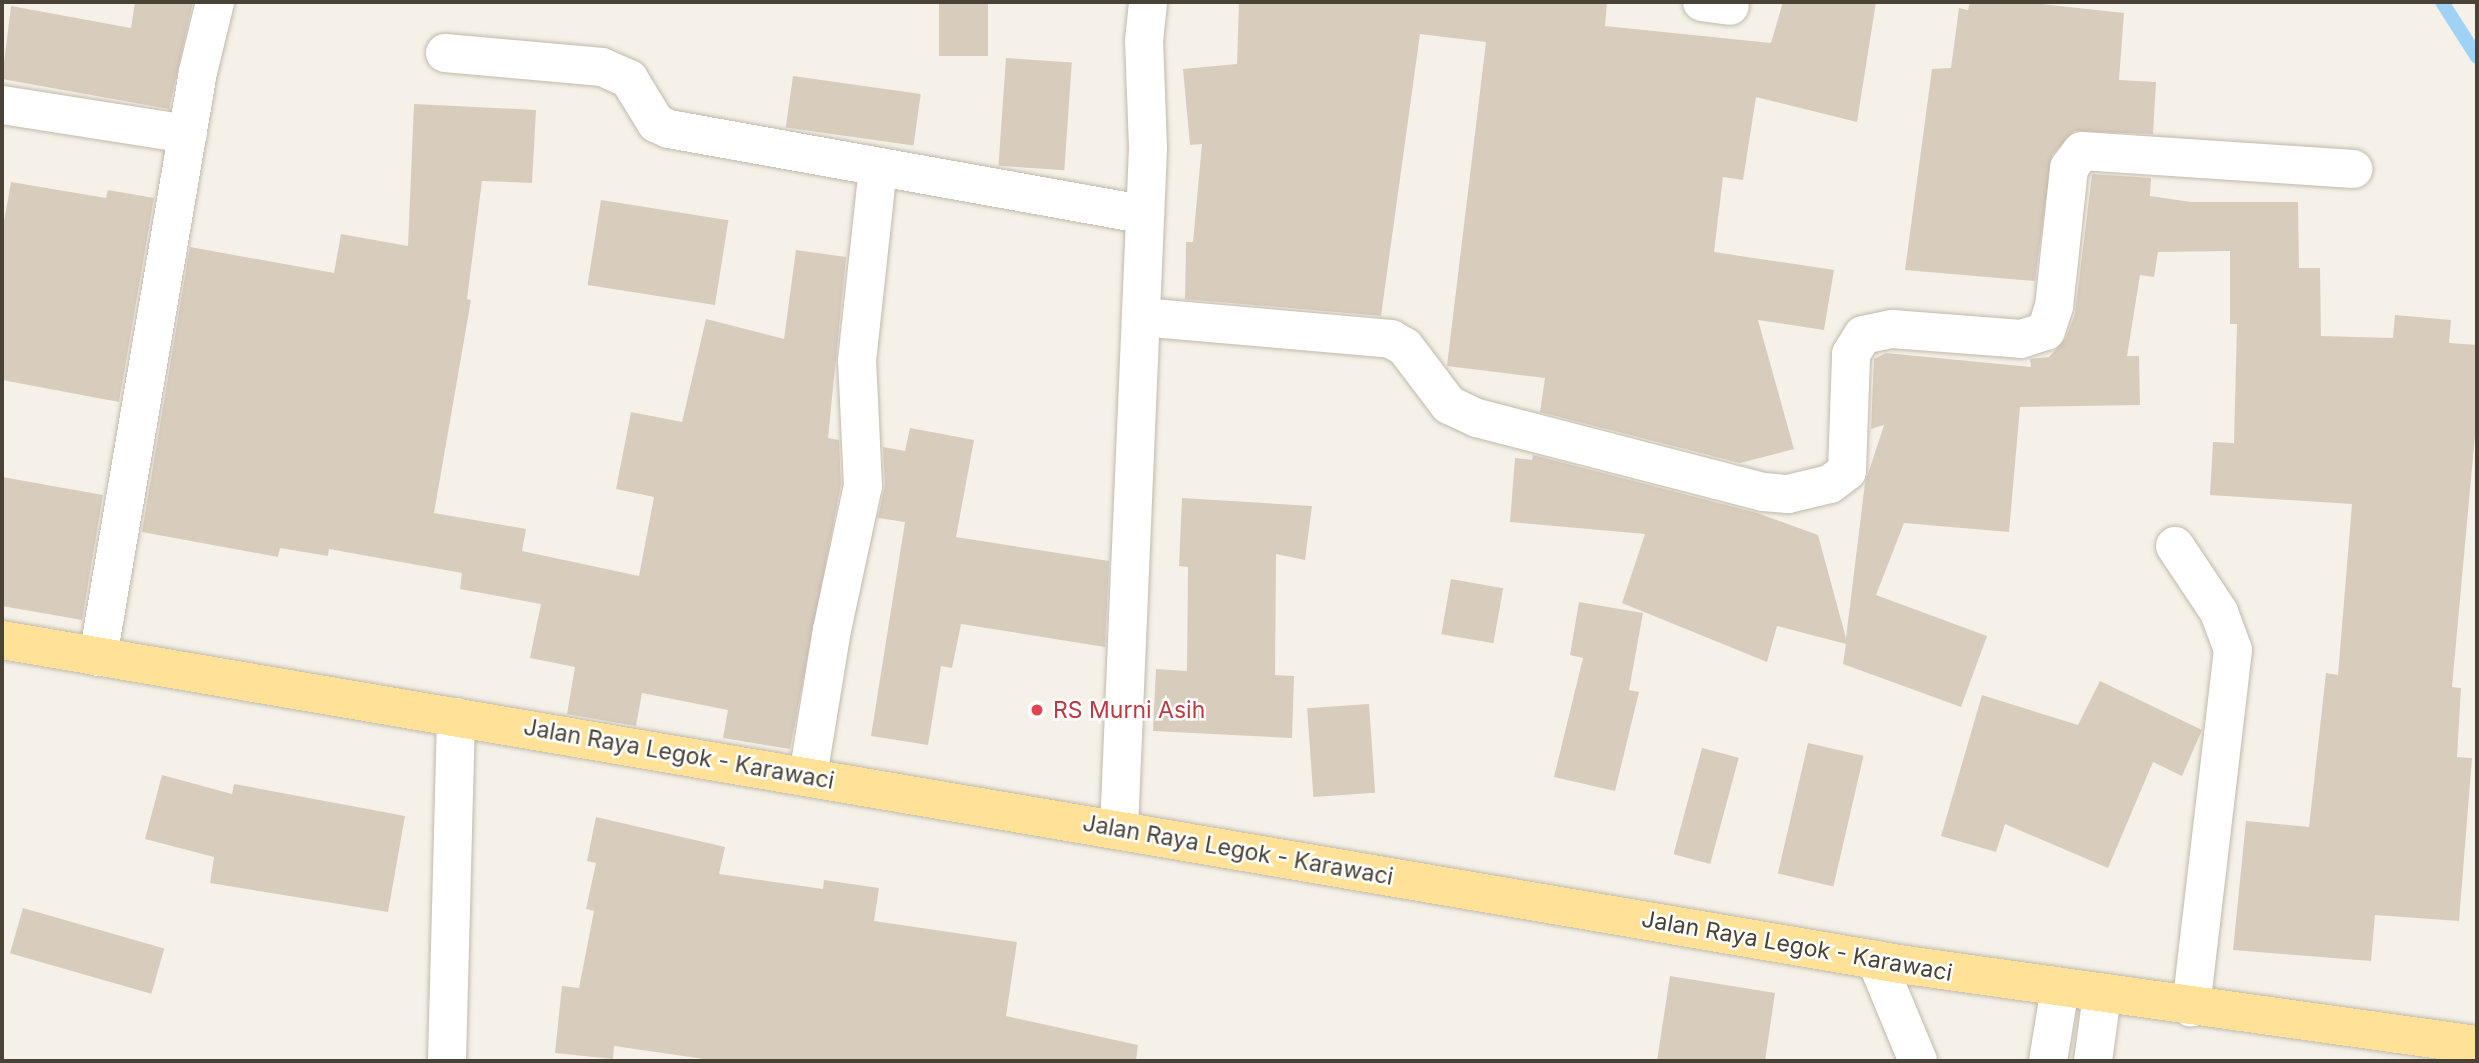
<!DOCTYPE html>
<html>
<head>
<meta charset="utf-8">
<style>
  body { margin:0 }
  #map { position:relative; width:2479px; height:1063px; overflow:hidden; background:#f5f1e8; font-family:Inter,sans-serif }
  div>[style] { position:absolute }
  .stream>* { height:14px; margin:-7px; padding:0 7px; transform-origin:7px; border-radius:7px; background:#a0d2f6 }
  .building>* { inset:0; background:#d8cdbc; transform-origin:0 0 }
  .roads { filter:drop-shadow(0 0 2px #c1b9aa) drop-shadow(0 0 2px #c1b9aa) }
  .minor>* { height:38px; margin:-19px; padding:0 19px; transform-origin:19px; border-radius:19px; background:#fff }
  .major>* { height:38px; margin:-19px; padding:0 19px; transform-origin:19px; border-radius:19px; background:#ffe297 }
  .dots>* { width:19px; height:19px; translate:-50% -50%; box-sizing:border-box; border:4px solid #fff; border-radius:50% }
  span { translate:-50% -50%; white-space:nowrap; text-align:center; line-height:1.15; -webkit-text-stroke:5px #fff; paint-order:stroke }
  .health-label { font-size:23px; color:#be3a42 }
  .left { translate:0 -50%; text-align:left }
  .street-label { font-size:23px; color:#494236 }
  .frame { position:absolute; inset:0; border:4px solid #494236; pointer-events:none }
</style>
</head>
<body>
<div id="map">
  <div class="stream">
    <i style="left:2442px;top:2px;width:65px;rotate:57.5deg"></i>
  </div>
  <div class="building">
    <i style="clip-path:polygon(135px 2px,193px 2px,169px 109px,2px 79px,11px 6px,131px 28px)"></i>
    <i style="left:939px;top:2px;width:49px;height:54px"></i>
    <i style="clip-path:polygon(1239px 2px,1607px 2px,1605px 26px,1771px 43px,1783px 2px,1876px 2px,1857px 122px,1756px 97px,1743px 180px,1723px 177px,1714px 252px,1834px 270px,1824px 330px,1758px 320px,1794px 449px,1740px 463px,1540px 412px,1545px 378px,1447px 366px,1486px 42px,1420px 34px,1381px 316px,1185px 299px,1186px 242px,1193px 242px,1202px 144px,1190px 145px,1183px 69px,1237px 64px)"></i>
    <i style="clip-path:polygon(1970px 2px,2022px 2px,2124px 13px,2119px 80px,2156px 82px,2153px 134px,2074px 131px,2052px 155px,2035px 281px,1905px 270px,1932px 69px,1951px 68px,1959px 8px,1968px 10px)"></i>
    <i style="left:1006px;top:58px;width:66px;height:108px;rotate:4deg"></i>
    <i style="left:793px;top:76px;width:129px;height:52px;rotate:8deg"></i>
    <i style="clip-path:polygon(414px 104px,536px 110px,532px 183px,482px 181px,467px 299px,471px 300px,434px 513px,526px 529px,522px 551px,639px 576px,654px 497px,616px 489px,631px 412px,682px 422px,706px 319px,784px 339px,796px 250px,846px 257px,828px 438px,839px 440px,841px 484px,790px 749px,723px 738px,728px 710px,642px 693px,636px 726px,567px 714px,575px 667px,530px 658px,541px 604px,460px 589px,462px 573px,329px 549px,328px 556px,280px 548px,278px 557px,142px 532px,190px 247px,334px 273px,341px 234px,408px 246px)"></i>
    <i style="clip-path:polygon(2092px 174px,2151px 178px,2150px 196px,2191px 202px,2298px 202px,2299px 268px,2320px 268px,2321px 336px,2393px 338px,2395px 315px,2451px 320px,2449px 343px,2477px 345px,2477px 413px,2452px 687px,2461px 688px,2457px 757px,2472px 758px,2459px 921px,2375px 915px,2371px 961px,2233px 950px,2246px 821px,2309px 827px,2326px 673px,2338px 675px,2352px 504px,2210px 495px,2213px 442px,2234px 443px,2237px 324px,2230px 324px,2230px 251px,2158px 252px,2154px 277px,2140px 275px,2127px 356px,2139px 356px,2140px 405px,2020px 407px,2009px 532px,1904px 523px,1876px 595px,1987px 636px,1961px 707px,1843px 664px,1846px 644px,1777px 626px,1767px 662px,1622px 603px,1645px 534px,1510px 522px,1515px 458px,1532px 460px,1533px 455px,1757px 513px,1818px 535px,1846px 638px,1865px 483px,1884px 425px,1871px 429px,1874px 359px,1886px 353px,2031px 367px,2030px 359px,2049px 357px,2066px 338px,2075px 314px)"></i>
    <i style="clip-path:polygon(11px 182px,106px 198px,108px 190px,154px 198px,119px 402px,2px 380px,2px 233px)"></i>
    <i style="left:601px;top:200px;width:129px;height:86px;rotate:9deg"></i>
    <i style="clip-path:polygon(910px 428px,974px 440px,956px 537px,1109px 561px,1105px 647px,961px 624px,952px 668px,941px 666px,928px 745px,871px 736px,905px 522px,878px 518px,885px 485px,883px 447px,905px 451px)"></i>
    <i style="clip-path:polygon(2px 477px,103px 495px,82px 620px,2px 606px)"></i>
    <i style="clip-path:polygon(1182px 498px,1312px 506px,1305px 560px,1276px 554px,1275px 675px,1294px 676px,1292px 738px,1153px 731px,1156px 669px,1187px 671px,1188px 567px,1179px 566px)"></i>
    <i style="left:1451px;top:579px;width:53px;height:56px;rotate:10deg"></i>
    <i style="clip-path:polygon(1579px 602px,1643px 613px,1629px 690px,1639px 692px,1615px 791px,1554px 777px,1583px 658px,1570px 655px)"></i>
    <i style="clip-path:polygon(2100px 681px,2202px 730px,2182px 776px,2153px 762px,2108px 868px,2005px 824px,1996px 852px,1941px 836px,1982px 695px,2078px 725px)"></i>
    <i style="left:1369px;top:704px;width:89px;height:62px;rotate:86deg"></i>
    <i style="left:1808px;top:743px;width:57px;height:134px;rotate:13deg"></i>
    <i style="left:1702px;top:748px;width:38px;height:110px;rotate:15deg"></i>
    <i style="clip-path:polygon(162px 775px,232px 794px,234px 784px,405px 816px,388px 912px,210px 883px,214px 857px,145px 839px)"></i>
    <i style="clip-path:polygon(596px 817px,725px 847px,719px 874px,823px 889px,824px 880px,879px 888px,874px 921px,1017px 942px,1006px 1016px,1138px 1045px,1136px 1061px,718px 1061px,614px 1046px,613px 1059px,555px 1053px,562px 986px,579px 988px,594px 911px,586px 909px,596px 863px,587px 861px)"></i>
    <i style="left:23px;top:908px;width:147px;height:47px;rotate:16deg"></i>
    <i style="clip-path:polygon(1670px 976px,1775px 993px,1765px 1061px,1657px 1061px)"></i>
  </div>
  <div class="roads">
    <div class="minor">
      <i style="left:1702px;top:2px;width:28px;rotate:8deg"></i>
      <i style="left:445px;top:53px;width:158px;rotate:5.1deg"></i>
      <i style="left:602px;top:67px;width:30px;rotate:24deg"></i>
      <i style="left:629px;top:79px;width:52px;rotate:58.5deg"></i>
      <i style="left:656px;top:123px;width:14px;rotate:25deg"></i>
      <i style="left:669px;top:129px;width:484px;rotate:10.2deg"></i>
      <i style="left:2px;top:105px;width:188px;rotate:8.9deg"></i>
      <i style="left:1141px;top:317px;width:251px;rotate:5deg"></i>
      <i style="left:1391px;top:339px;width:16px;rotate:30deg"></i>
      <i style="left:1405px;top:347px;width:73px;rotate:52.8deg"></i>
      <i style="left:1449px;top:405px;width:31px;rotate:25deg"></i>
      <i style="left:1477px;top:418px;width:296px;rotate:14.5deg"></i>
      <i style="left:1764px;top:492px;width:24px;rotate:5deg"></i>
      <i style="left:1788px;top:494px;width:43px;rotate:-13.4deg"></i>
      <i style="left:1830px;top:484px;width:21px;rotate:-37deg"></i>
      <i style="left:1847px;top:471px;width:117px;rotate:-88deg"></i>
      <i style="left:1851px;top:354px;width:22px;rotate:-58deg"></i>
      <i style="left:1863px;top:335px;width:30px;rotate:-12deg"></i>
      <i style="left:1892px;top:329px;width:129px;rotate:4.4deg"></i>
      <i style="left:2021px;top:339px;width:26px;rotate:-18deg"></i>
      <i style="left:2046px;top:331px;width:25px;rotate:-72deg"></i>
      <i style="left:2054px;top:307px;width:140px;rotate:-83.8deg"></i>
      <i style="left:2069px;top:168px;width:21px;rotate:-53deg"></i>
      <i style="left:2082px;top:151px;width:272px;rotate:3.8deg"></i>
      <i style="left:2175px;top:546px;width:79px;rotate:56.3deg"></i>
      <i style="left:2219px;top:612px;width:40px;rotate:69.8deg"></i>
      <i style="left:2233px;top:650px;width:360px;rotate:96.7deg"></i>
      <i style="left:98px;top:657px;width:593px;rotate:-80.3deg"></i>
      <i style="left:198px;top:72px;width:72px;rotate:-76.3deg"></i>
      <i style="left:808px;top:776px;width:148px;rotate:-80.7deg"></i>
      <i style="left:832px;top:630px;width:147px;rotate:-77.9deg"></i>
      <i style="left:863px;top:486px;width:125px;rotate:-92.7deg"></i>
      <i style="left:857px;top:361px;width:195px;rotate:-83.8deg"></i>
      <i style="left:1119px;top:829px;width:682px;rotate:-87.56deg"></i>
      <i style="left:1148px;top:148px;width:107px;rotate:-92.1deg"></i>
      <i style="left:1144px;top:41px;width:39px;rotate:-84deg"></i>
      <i style="left:1876px;top:960px;width:109px;rotate:67.4deg"></i>
      <i style="left:447px;top:1061px;width:344px;rotate:-88.5deg"></i>
      <i style="left:2048px;top:1061px;width:74px;rotate:-80.7deg"></i>
      <i style="left:2093px;top:1061px;width:67px;rotate:-82.2deg"></i>
    </div>
    <div class="major">
      <i style="left:2px;top:640px;width:1932px;rotate:9.69deg"></i>
      <i style="left:1906px;top:965px;width:577px;rotate:7.98deg"></i>
    </div>
  </div>
  <div class="dots">
    <i style="left:1037px;top:710px;background:#e0444e"></i>
  </div>
  <div class="health-label">
    <span class="left" style="left:1053px;top:710px">RS Murni Asih</span>
  </div>
  <div class="street-label">
    <span style="left:679px;top:754px;rotate:10deg">Jalan Raya Legok - Karawaci</span>
    <span style="left:1238px;top:850px;rotate:10deg">Jalan Raya Legok - Karawaci</span>
    <span style="left:1797px;top:946px;rotate:10deg">Jalan Raya Legok - Karawaci</span>
  </div>
  <div class="frame"></div>
</div>
</body>
</html>
